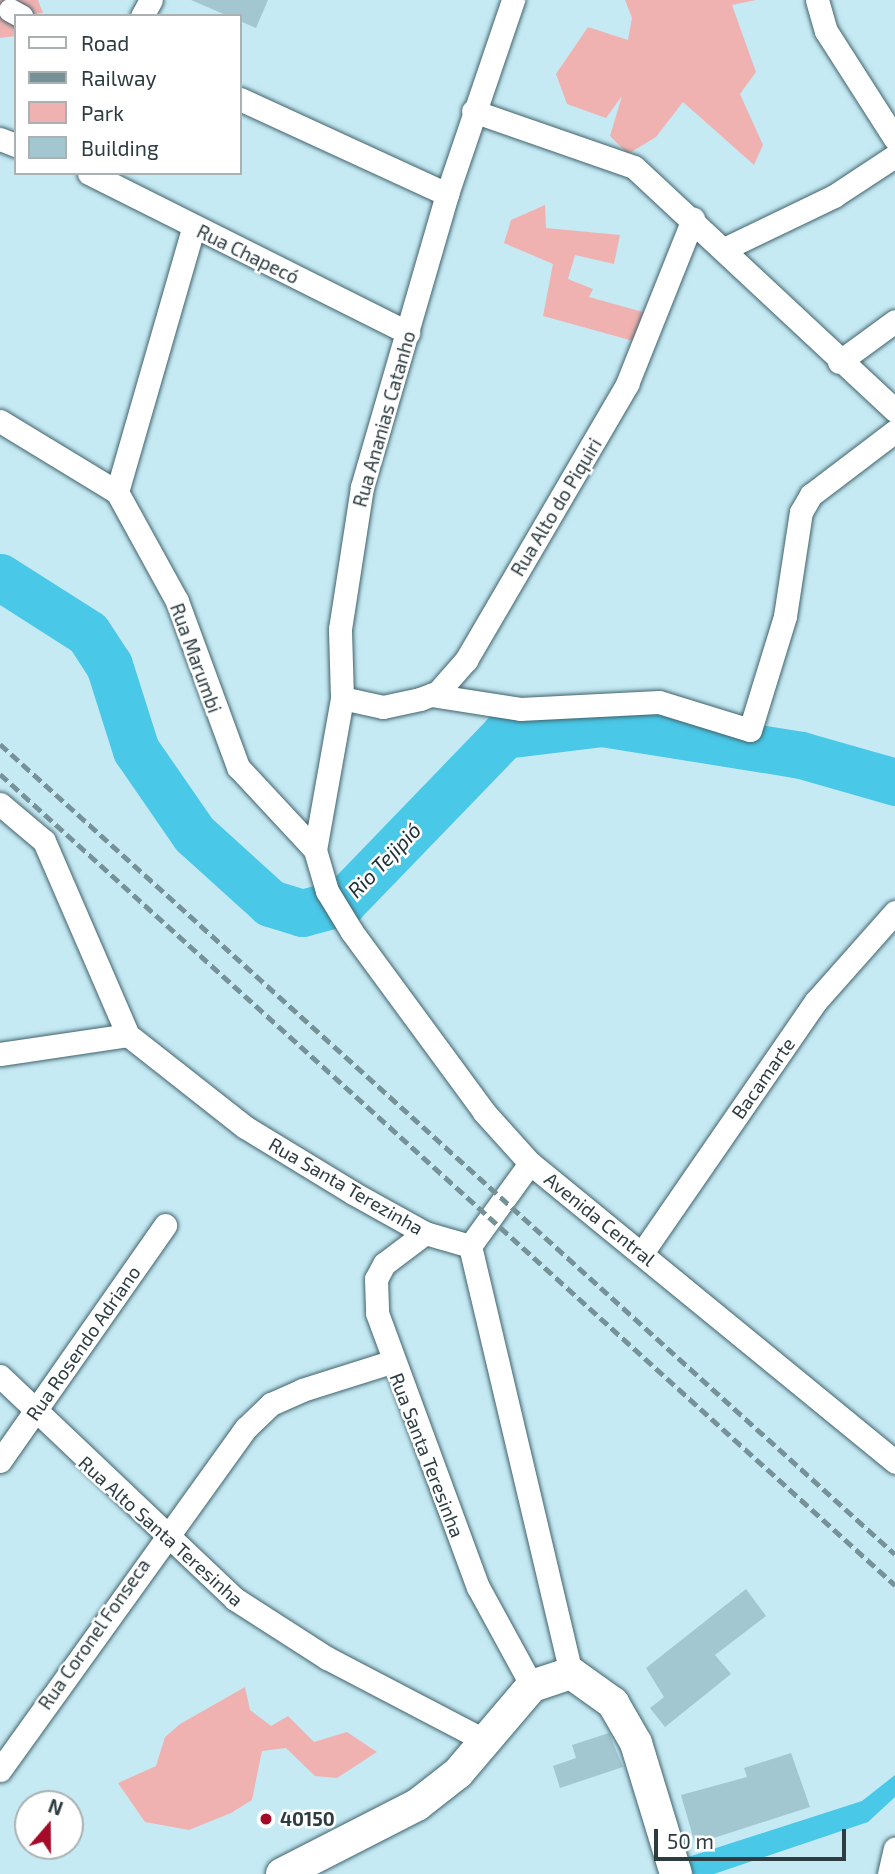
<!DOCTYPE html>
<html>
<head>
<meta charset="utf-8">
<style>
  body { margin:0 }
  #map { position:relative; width:895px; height:1874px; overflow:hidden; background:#c5eaf4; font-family:"Exo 2",sans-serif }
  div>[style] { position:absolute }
  .green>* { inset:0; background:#f0b2b0 }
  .water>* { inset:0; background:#49c8e8 }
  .river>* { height:47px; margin:-23.5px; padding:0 23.5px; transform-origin:23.5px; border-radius:23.5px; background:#49c8e8 }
  .building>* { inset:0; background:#a3c7d1 }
  .roads { filter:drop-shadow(0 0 2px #41626b) drop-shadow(0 0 2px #41626b) }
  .street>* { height:23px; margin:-11.5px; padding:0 11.5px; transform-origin:11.5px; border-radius:11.5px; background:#fff }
  .secondary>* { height:32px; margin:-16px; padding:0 16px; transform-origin:16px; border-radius:16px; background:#fff }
  .rail>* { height:5px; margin-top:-2.5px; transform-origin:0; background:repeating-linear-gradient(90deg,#779198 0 10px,transparent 0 15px) }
  .dots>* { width:19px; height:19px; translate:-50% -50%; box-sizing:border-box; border:4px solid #fff; border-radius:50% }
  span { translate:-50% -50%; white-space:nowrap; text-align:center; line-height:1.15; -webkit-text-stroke:5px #fff; paint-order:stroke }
  .street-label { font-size:19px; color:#2d3c40 }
  .poi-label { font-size:19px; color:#2d3c40; font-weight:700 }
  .left { translate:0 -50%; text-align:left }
  .water-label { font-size:21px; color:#1b3137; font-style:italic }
  .legend { position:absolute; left:14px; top:14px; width:228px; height:161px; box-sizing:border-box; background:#fff; border:2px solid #abb1b3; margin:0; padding:9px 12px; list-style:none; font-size:21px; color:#2d3c40 }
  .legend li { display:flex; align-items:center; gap:14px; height:35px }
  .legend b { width:35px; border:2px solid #abb1b3 }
  .north { position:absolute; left:14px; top:1790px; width:70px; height:70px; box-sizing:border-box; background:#fff; border:2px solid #abb1b3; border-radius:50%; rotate:20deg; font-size:19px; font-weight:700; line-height:28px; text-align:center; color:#2d3c40 }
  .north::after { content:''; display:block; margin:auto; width:24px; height:32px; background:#a50a29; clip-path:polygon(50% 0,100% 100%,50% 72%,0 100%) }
  .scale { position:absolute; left:654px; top:1829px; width:192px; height:32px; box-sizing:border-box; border:4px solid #2d3c40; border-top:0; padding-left:9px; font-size:21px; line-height:24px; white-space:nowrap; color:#2d3c40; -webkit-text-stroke:5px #fff; paint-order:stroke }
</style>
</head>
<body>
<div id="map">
  <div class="green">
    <i style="clip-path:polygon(0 0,38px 0,43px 13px,16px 16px,16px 36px,0 38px)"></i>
    <i style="clip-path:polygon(625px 0,756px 0,732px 5px,756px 72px,740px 94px,763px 145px,754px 165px,683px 102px,656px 137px,628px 154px,610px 136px,622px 96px,606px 118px,567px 104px,556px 74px,588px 27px,628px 40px,632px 18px)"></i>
    <i style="clip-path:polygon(545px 205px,546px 228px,620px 235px,614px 264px,575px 255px,568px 279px,593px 289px,589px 297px,643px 312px,637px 342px,543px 316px,553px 264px,504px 243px,511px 220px)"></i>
    <i style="clip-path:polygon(245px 1687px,250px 1710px,271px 1726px,288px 1716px,314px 1742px,347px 1732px,377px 1752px,337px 1778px,315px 1776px,286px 1748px,262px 1751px,252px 1800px,231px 1813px,189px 1830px,145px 1822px,118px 1783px,156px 1766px,165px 1737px,180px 1724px)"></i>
  </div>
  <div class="water">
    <i style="clip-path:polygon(895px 1775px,895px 1797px,868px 1822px,714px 1874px,690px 1874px,685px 1858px,862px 1801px)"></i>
  </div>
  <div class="river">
    <i style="left:0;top:577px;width:104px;rotate:32.5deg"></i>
    <i style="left:88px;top:633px;width:38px;rotate:57deg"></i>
    <i style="left:109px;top:665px;width:89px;rotate:72.4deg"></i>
    <i style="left:136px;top:750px;width:102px;rotate:55.4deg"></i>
    <i style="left:194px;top:834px;width:103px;rotate:42.2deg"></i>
    <i style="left:270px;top:903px;width:34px;rotate:17deg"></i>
    <i style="left:302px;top:913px;width:42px;rotate:-15deg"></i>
    <i style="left:343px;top:902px;width:232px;rotate:-46deg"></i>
    <i style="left:504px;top:735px;width:99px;rotate:-7deg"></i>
    <i style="left:602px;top:723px;width:202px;rotate:9.1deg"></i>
    <i style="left:801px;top:755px;width:98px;rotate:16deg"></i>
  </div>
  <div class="building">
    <i style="clip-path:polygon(191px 0,268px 0,256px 28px)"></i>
    <i style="clip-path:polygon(746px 1589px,766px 1616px,715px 1655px,731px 1674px,665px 1727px,650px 1708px,664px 1697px,646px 1668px)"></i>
    <i style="clip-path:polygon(609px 1733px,623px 1767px,560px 1788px,553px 1766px,576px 1758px,572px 1745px)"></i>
    <i style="clip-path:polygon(791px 1753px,810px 1807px,695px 1844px,681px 1795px,747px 1777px,744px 1768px)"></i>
  </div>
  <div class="roads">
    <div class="street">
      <i style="left:817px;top:0;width:32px;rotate:74deg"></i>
      <i style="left:826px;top:31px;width:128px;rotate:57.4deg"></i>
      <i style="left:10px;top:10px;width:13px;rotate:29deg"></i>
      <i style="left:142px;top:16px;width:18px;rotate:-61deg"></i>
      <i style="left:240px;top:99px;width:228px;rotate:24.7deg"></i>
      <i style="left:473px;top:111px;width:170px;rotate:19.2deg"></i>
      <i style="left:634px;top:167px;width:357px;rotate:43deg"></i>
      <i style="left:0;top:139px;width:17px;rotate:21deg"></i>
      <i style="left:89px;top:173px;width:357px;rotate:26.6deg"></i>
      <i style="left:724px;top:249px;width:122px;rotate:-25.7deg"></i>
      <i style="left:834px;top:196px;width:73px;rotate:-33.3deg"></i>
      <i style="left:839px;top:362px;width:69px;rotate:-36.2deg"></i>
      <i style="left:0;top:421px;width:137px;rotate:31.3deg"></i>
      <i style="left:117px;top:492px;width:124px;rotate:61.2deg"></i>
      <i style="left:177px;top:601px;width:177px;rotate:69.8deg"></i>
      <i style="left:238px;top:767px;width:113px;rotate:47.1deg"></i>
      <i style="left:315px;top:850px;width:43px;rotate:73.7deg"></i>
      <i style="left:327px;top:891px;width:48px;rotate:58.6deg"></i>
      <i style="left:352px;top:932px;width:223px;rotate:53.7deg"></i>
      <i style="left:484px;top:1112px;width:69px;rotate:48deg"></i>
      <i style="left:530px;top:1163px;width:472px;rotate:39.3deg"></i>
      <i style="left:117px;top:492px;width:275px;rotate:-73.9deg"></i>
      <i style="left:431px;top:695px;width:90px;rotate:8.9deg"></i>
      <i style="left:520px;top:709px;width:139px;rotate:-2.9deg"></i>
      <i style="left:659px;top:702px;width:95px;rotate:17.1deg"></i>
      <i style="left:750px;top:730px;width:119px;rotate:-72.9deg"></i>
      <i style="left:785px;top:616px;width:105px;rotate:-81.3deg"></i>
      <i style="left:801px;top:512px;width:20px;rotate:-60deg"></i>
      <i style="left:811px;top:495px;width:106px;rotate:-37.3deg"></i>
      <i style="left:342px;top:698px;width:42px;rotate:12.4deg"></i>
      <i style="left:383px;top:707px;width:38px;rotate:-12deg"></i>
      <i style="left:420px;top:699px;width:19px;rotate:-21deg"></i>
      <i style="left:438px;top:692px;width:43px;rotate:-48.8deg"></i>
      <i style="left:466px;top:660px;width:320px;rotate:-59.7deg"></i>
      <i style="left:627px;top:384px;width:178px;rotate:-68.2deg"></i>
      <i style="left:0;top:804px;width:57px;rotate:40.1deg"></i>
      <i style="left:44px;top:841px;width:211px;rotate:66.6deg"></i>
      <i style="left:128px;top:1035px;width:149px;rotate:38.2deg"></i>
      <i style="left:245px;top:1127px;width:127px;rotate:31.4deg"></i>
      <i style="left:353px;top:1193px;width:82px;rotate:29.1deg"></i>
      <i style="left:425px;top:1233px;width:47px;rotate:16.1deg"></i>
      <i style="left:470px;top:1246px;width:439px;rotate:76.7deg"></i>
      <i style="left:315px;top:850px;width:154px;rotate:-79.9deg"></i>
      <i style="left:342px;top:698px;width:69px;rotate:-91.7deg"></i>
      <i style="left:340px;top:629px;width:144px;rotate:-81.2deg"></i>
      <i style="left:362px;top:487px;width:305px;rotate:-73.8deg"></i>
      <i style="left:447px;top:194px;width:205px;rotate:-71.2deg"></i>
      <i style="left:0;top:1054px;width:129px;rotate:-8.4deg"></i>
      <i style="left:425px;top:1233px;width:51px;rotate:142.9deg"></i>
      <i style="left:384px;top:1264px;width:17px;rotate:118deg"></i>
      <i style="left:376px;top:1279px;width:34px;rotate:88deg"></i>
      <i style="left:377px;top:1313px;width:292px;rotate:69.8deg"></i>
      <i style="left:478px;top:1587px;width:113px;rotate:61.4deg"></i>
      <i style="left:470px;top:1246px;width:102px;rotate:-54.1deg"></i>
      <i style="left:642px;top:1253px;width:306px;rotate:-55.4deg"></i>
      <i style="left:816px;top:1001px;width:119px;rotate:-48.4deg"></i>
      <i style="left:0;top:1376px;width:324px;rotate:43.5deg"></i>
      <i style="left:235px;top:1599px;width:109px;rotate:32.7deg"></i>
      <i style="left:327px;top:1658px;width:182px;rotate:27.6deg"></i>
      <i style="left:0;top:1461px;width:288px;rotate:-55deg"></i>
      <i style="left:0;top:1770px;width:421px;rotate:-54.3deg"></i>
      <i style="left:246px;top:1428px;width:35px;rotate:-44deg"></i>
      <i style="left:271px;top:1404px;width:34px;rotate:-24deg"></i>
      <i style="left:302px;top:1390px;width:93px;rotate:-17.5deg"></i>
      <i style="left:889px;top:1874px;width:26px;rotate:-77deg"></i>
    </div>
    <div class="secondary">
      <i style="left:282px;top:1874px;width:152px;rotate:-27.1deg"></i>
      <i style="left:417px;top:1805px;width:52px;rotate:-38deg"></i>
      <i style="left:458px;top:1773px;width:114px;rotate:-49.6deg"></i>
      <i style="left:532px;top:1686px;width:41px;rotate:-18.4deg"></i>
      <i style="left:571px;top:1673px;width:52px;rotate:35.5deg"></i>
      <i style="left:613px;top:1703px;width:46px;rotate:60.1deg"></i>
      <i style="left:636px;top:1743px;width:137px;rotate:73deg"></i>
    </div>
  </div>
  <div class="rail">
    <i style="left:0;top:744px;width:1207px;rotate:42.15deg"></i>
    <i style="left:0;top:774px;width:1208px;rotate:42.18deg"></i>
  </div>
  <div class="dots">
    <i style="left:266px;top:1819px;background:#a50a29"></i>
  </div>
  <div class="street-label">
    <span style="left:248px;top:254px;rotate:26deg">Rua Chapecó</span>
    <span style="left:384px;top:419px;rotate:-74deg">Rua Ananias Catanho</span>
    <span style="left:556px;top:507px;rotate:-59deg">Rua Alto do Piquiri</span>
    <span style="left:196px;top:658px;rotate:70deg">Rua Marumbi</span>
    <span style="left:763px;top:1078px;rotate:-55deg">Bacamarte</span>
    <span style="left:346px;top:1186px;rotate:30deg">Rua Santa Terezinha</span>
    <span style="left:600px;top:1219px;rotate:39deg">Avenida Central</span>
    <span style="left:83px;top:1343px;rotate:-55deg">Rua Rosendo Adriano</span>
    <span style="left:427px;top:1455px;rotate:69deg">Rua Santa Teresinha</span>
    <span style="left:161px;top:1531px;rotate:42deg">Rua Alto Santa Teresinha</span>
    <span style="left:94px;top:1634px;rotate:-55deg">Rua Coronel Fonseca</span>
  </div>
  <div class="poi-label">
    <span class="left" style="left:280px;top:1819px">40150</span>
  </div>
  <div class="water-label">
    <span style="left:384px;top:860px;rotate:-46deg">Rio Tejipió</span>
  </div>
  <ul class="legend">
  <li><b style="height:9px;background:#fff"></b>Road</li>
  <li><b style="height:9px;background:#779198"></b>Railway</li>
  <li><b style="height:19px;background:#f0b2b0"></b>Park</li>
  <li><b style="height:19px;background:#a3c7d1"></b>Building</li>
  </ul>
  <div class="north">N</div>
  <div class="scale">50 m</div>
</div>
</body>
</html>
